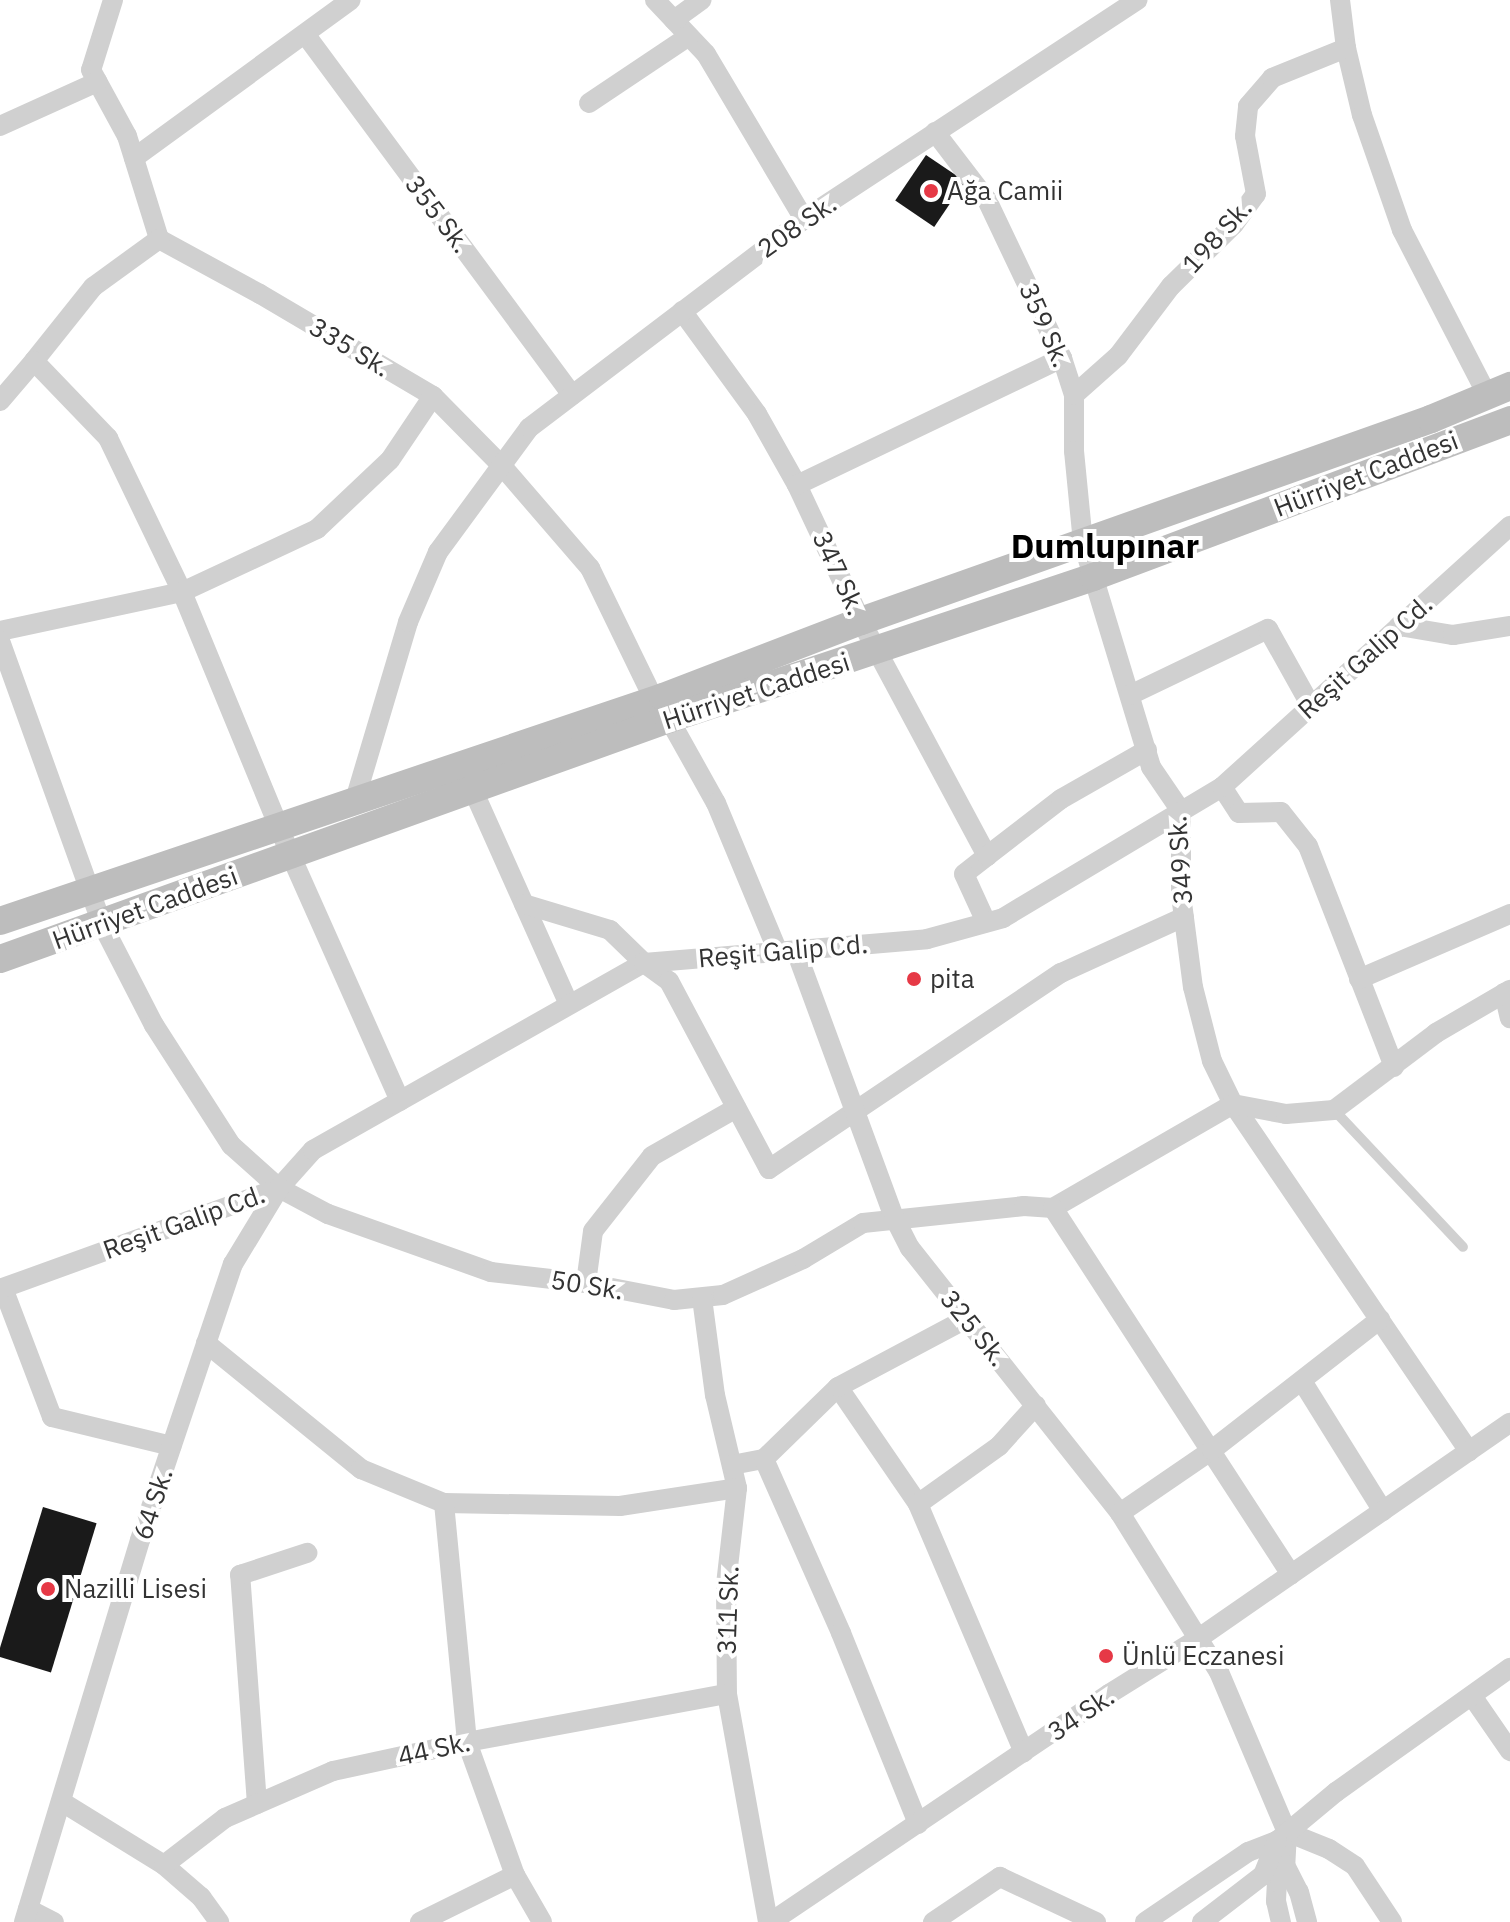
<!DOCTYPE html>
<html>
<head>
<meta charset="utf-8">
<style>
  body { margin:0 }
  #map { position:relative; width:1510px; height:1922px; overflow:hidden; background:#fff; font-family:"IBM Plex Sans",sans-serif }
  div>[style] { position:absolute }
  .building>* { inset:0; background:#1a1a1a; transform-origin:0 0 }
  .service>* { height:10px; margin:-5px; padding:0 5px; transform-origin:5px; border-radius:5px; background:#d0d0d0 }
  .minor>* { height:20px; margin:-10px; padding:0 10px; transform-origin:10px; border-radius:10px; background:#d0d0d0 }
  .secondary>* { height:28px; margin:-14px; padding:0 14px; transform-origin:14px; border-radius:14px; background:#bdbdbd }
  .dots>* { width:22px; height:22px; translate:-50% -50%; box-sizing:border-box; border:4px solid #fff; border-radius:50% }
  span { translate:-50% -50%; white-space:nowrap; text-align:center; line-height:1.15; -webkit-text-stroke:8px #fff; paint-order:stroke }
  .poi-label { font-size:26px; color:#333 }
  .left { translate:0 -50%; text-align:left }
  .street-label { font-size:26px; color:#333 }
  .district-label { font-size:34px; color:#000; font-weight:700 }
</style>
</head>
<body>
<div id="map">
  <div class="building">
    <i style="left:926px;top:155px;width:47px;height:55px;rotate:34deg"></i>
    <i style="left:43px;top:1507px;width:56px;height:156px;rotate:17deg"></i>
  </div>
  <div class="service">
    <i style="left:1334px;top:1110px;width:188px;rotate:46.7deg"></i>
  </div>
  <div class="minor">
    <i style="left:113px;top:0;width:73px;rotate:107.4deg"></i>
    <i style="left:91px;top:70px;width:75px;rotate:61.4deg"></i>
    <i style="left:127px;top:136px;width:108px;rotate:72.7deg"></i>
    <i style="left:159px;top:239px;width:115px;rotate:28.6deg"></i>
    <i style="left:260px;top:294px;width:201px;rotate:30.5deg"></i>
    <i style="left:433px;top:396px;width:98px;rotate:45.4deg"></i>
    <i style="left:502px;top:466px;width:135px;rotate:49.2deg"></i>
    <i style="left:590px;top:568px;width:147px;rotate:64.1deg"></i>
    <i style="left:654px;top:700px;width:24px;rotate:52deg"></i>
    <i style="left:669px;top:719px;width:96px;rotate:60.8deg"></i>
    <i style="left:716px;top:803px;width:161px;rotate:67.4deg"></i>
    <i style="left:655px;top:0;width:74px;rotate:46.6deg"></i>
    <i style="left:706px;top:54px;width:192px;rotate:59.3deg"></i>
    <i style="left:1340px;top:0;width:48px;rotate:82.9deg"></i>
    <i style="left:1346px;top:48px;width:69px;rotate:76.6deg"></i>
    <i style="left:1362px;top:115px;width:122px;rotate:70.8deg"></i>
    <i style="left:1402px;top:230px;width:186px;rotate:62.7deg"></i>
    <i style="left:674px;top:20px;width:34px;rotate:-36deg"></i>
    <i style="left:305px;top:34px;width:449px;rotate:53.5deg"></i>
    <i style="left:589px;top:103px;width:120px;rotate:-33.8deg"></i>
    <i style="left:0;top:126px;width:107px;rotate:-24.4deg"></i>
    <i style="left:935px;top:132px;width:86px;rotate:52.6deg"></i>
    <i style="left:987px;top:200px;width:175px;rotate:64.6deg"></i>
    <i style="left:1062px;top:358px;width:39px;rotate:72deg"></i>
    <i style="left:1074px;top:395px;width:56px;rotate:90deg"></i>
    <i style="left:1074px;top:451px;width:92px;rotate:84.4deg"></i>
    <i style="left:1083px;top:543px;width:234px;rotate:73.1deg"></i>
    <i style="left:1151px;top:767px;width:53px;rotate:55.7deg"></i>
    <i style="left:1181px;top:811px;width:84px;rotate:90deg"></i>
    <i style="left:1181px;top:895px;width:93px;rotate:82.6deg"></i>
    <i style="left:1193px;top:987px;width:76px;rotate:75.6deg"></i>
    <i style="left:1212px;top:1061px;width:48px;rotate:64deg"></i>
    <i style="left:1233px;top:1104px;width:420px;rotate:55.8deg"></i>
    <i style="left:134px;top:158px;width:268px;rotate:-36.1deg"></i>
    <i style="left:682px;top:311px;width:127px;rotate:53.9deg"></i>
    <i style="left:757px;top:414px;width:81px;rotate:60.6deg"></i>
    <i style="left:797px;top:485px;width:150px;rotate:64.8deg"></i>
    <i style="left:861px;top:621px;width:267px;rotate:61.8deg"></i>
    <i style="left:987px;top:856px;width:29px;rotate:142deg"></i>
    <i style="left:964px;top:874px;width:53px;rotate:65.4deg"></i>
    <i style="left:34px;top:361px;width:95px;rotate:-51.4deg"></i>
    <i style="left:93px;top:287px;width:82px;rotate:-36deg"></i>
    <i style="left:1074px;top:395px;width:59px;rotate:-41.6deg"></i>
    <i style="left:1118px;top:356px;width:88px;rotate:-52.9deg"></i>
    <i style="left:1171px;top:286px;width:88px;rotate:-44.5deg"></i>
    <i style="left:1234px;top:224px;width:37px;rotate:-54deg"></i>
    <i style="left:1256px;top:194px;width:59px;rotate:-100.7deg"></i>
    <i style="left:1245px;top:136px;width:30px;rotate:-84deg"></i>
    <i style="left:1248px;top:106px;width:37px;rotate:-49deg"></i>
    <i style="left:1272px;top:78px;width:80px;rotate:-22.1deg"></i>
    <i style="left:0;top:401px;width:52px;rotate:-49.6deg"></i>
    <i style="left:34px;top:361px;width:107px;rotate:46.1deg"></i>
    <i style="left:108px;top:438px;width:171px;rotate:64.3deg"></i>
    <i style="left:182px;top:592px;width:286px;rotate:67.6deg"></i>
    <i style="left:291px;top:856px;width:268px;rotate:66deg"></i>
    <i style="left:797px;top:485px;width:294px;rotate:-25.6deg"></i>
    <i style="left:1399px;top:626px;width:55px;rotate:9.5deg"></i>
    <i style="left:1453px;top:635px;width:58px;rotate:-9deg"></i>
    <i style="left:0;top:631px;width:186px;rotate:-12.1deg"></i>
    <i style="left:182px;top:592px;width:149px;rotate:-25deg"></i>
    <i style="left:317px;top:529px;width:100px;rotate:-43.4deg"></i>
    <i style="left:390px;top:460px;width:77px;rotate:-56.1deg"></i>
    <i style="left:0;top:641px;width:301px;rotate:70.2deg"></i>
    <i style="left:102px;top:924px;width:114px;rotate:62.8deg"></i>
    <i style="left:154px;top:1025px;width:143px;rotate:57.3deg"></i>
    <i style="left:231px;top:1145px;width:64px;rotate:41.9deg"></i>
    <i style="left:279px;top:1188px;width:55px;rotate:28deg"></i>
    <i style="left:328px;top:1214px;width:173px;rotate:19.6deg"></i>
    <i style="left:491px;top:1272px;width:96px;rotate:6.6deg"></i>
    <i style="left:586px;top:1283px;width:90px;rotate:10.9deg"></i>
    <i style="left:674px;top:1300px;width:49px;rotate:-5.8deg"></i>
    <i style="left:723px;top:1295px;width:88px;rotate:-24.2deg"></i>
    <i style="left:803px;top:1259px;width:70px;rotate:-31deg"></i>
    <i style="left:863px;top:1223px;width:162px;rotate:-6deg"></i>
    <i style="left:1024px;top:1206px;width:29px;rotate:4deg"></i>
    <i style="left:1053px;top:1208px;width:208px;rotate:-30deg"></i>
    <i style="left:1130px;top:695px;width:153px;rotate:-25.6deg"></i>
    <i style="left:1268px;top:629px;width:88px;rotate:60.8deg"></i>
    <i style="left:1222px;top:787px;width:31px;rotate:57deg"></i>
    <i style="left:1239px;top:813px;width:42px;rotate:-1.4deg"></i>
    <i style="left:1281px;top:812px;width:43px;rotate:51.5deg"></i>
    <i style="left:1308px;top:846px;width:237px;rotate:68.7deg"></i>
    <i style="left:473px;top:790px;width:235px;rotate:65.9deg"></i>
    <i style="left:355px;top:800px;width:186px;rotate:-73.4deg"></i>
    <i style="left:408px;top:622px;width:76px;rotate:-66.8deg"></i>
    <i style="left:438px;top:552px;width:154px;rotate:-53.7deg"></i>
    <i style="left:529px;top:428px;width:345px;rotate:-37.2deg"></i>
    <i style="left:804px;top:219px;width:399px;rotate:-33.3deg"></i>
    <i style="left:987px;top:856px;width:93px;rotate:-37.6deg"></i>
    <i style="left:1061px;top:799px;width:99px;rotate:-29.7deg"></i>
    <i style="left:524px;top:904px;width:90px;rotate:16.8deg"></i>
    <i style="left:610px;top:930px;width:47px;rotate:44.1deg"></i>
    <i style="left:644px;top:963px;width:31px;rotate:36deg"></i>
    <i style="left:669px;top:981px;width:213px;rotate:62deg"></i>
    <i style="left:769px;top:1169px;width:352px;rotate:-33.9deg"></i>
    <i style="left:1061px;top:973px;width:135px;rotate:-24.5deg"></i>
    <i style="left:796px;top:951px;width:283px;rotate:69.8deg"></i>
    <i style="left:894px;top:1217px;width:35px;rotate:63deg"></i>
    <i style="left:910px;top:1248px;width:338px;rotate:51.6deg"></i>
    <i style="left:1120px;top:1513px;width:187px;rotate:58.1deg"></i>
    <i style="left:1219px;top:1672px;width:174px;rotate:67deg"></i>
    <i style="left:1287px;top:1832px;width:33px;rotate:93deg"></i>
    <i style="left:1285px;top:1865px;width:18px;rotate:117deg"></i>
    <i style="left:1277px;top:1881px;width:20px;rotate:93deg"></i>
    <i style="left:1276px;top:1901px;width:22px;rotate:77deg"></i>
    <i style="left:1359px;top:979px;width:164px;rotate:-23.3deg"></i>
    <i style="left:1504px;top:993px;width:26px;rotate:77deg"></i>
    <i style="left:1233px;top:1104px;width:54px;rotate:10.7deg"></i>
    <i style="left:1286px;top:1114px;width:48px;rotate:-4.8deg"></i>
    <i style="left:1334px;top:1110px;width:128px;rotate:-37deg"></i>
    <i style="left:1436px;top:1033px;width:86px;rotate:-30.2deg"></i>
    <i style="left:1053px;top:1208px;width:437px;rotate:57deg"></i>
    <i style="left:586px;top:1283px;width:52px;rotate:-82.3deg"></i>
    <i style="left:593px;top:1231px;width:95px;rotate:-51.8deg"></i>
    <i style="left:652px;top:1156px;width:97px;rotate:-29.7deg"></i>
    <i style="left:3px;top:1288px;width:138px;rotate:69.2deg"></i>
    <i style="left:52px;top:1417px;width:123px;rotate:13.6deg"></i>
    <i style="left:0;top:1289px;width:297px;rotate:-19.9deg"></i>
    <i style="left:279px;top:1188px;width:51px;rotate:-48.2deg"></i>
    <i style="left:313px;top:1150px;width:380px;rotate:-29.5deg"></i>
    <i style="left:644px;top:963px;width:284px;rotate:-4.8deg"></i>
    <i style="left:927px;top:939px;width:79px;rotate:-15.4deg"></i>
    <i style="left:1003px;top:918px;width:255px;rotate:-30.9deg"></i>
    <i style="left:1222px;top:787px;width:389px;rotate:-42.2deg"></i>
    <i style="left:702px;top:1298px;width:98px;rotate:82.4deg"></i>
    <i style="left:715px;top:1395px;width:96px;rotate:76.7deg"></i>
    <i style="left:737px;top:1488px;width:98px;rotate:96.5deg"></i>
    <i style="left:726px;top:1585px;width:109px;rotate:89.5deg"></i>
    <i style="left:727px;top:1694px;width:232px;rotate:79.8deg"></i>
    <i style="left:206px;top:1343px;width:200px;rotate:39.1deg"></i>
    <i style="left:361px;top:1469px;width:90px;rotate:22.3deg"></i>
    <i style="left:444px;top:1503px;width:176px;rotate:1deg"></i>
    <i style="left:620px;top:1506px;width:118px;rotate:-8.7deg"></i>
    <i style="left:1302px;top:1381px;width:153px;rotate:58.1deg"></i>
    <i style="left:838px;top:1387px;width:142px;rotate:55.6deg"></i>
    <i style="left:918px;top:1504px;width:270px;rotate:66.9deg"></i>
    <i style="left:764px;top:1459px;width:103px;rotate:-44.2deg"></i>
    <i style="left:838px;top:1387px;width:145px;rotate:-28deg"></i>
    <i style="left:732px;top:1465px;width:33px;rotate:-11deg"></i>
    <i style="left:764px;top:1459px;width:190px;rotate:66.1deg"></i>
    <i style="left:841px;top:1633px;width:206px;rotate:68deg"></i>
    <i style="left:444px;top:1503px;width:240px;rotate:84.5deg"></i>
    <i style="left:467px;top:1742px;width:141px;rotate:70.2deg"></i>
    <i style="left:515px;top:1875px;width:54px;rotate:60.1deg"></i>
    <i style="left:918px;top:1504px;width:100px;rotate:-35.6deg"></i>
    <i style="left:999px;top:1446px;width:55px;rotate:-47.9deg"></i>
    <i style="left:1120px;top:1513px;width:112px;rotate:-34.4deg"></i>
    <i style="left:1212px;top:1450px;width:213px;rotate:-37.9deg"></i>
    <i style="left:1472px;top:1696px;width:67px;rotate:55.4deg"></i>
    <i style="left:62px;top:1802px;width:120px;rotate:31.7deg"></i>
    <i style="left:164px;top:1865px;width:49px;rotate:40.9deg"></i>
    <i style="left:201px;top:1897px;width:31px;rotate:54deg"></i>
    <i style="left:257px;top:1804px;width:230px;rotate:-94.2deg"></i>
    <i style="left:240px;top:1575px;width:71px;rotate:-18.2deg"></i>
    <i style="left:1287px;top:1832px;width:45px;rotate:22deg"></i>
    <i style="left:1329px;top:1849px;width:31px;rotate:33deg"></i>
    <i style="left:1355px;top:1866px;width:67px;rotate:56.5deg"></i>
    <i style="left:164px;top:1865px;width:77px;rotate:-37.6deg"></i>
    <i style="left:225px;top:1818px;width:118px;rotate:-23.5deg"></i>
    <i style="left:333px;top:1771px;width:137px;rotate:-12.2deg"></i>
    <i style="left:467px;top:1742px;width:264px;rotate:-10.5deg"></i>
    <i style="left:1285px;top:1865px;width:30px;rotate:63deg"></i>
    <i style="left:1299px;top:1892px;width:31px;rotate:75deg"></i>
    <i style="left:28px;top:1909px;width:29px;rotate:27deg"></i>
    <i style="left:24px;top:1922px;width:399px;rotate:-73.1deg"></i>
    <i style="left:140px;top:1540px;width:291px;rotate:-71.4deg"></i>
    <i style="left:233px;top:1264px;width:89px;rotate:-58.8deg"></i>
    <i style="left:420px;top:1922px;width:106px;rotate:-26.3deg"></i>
    <i style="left:771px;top:1922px;width:408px;rotate:-34deg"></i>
    <i style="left:1109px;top:1694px;width:106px;rotate:-31.9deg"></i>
    <i style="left:1199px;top:1638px;width:378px;rotate:-34.7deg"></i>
    <i style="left:933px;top:1922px;width:81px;rotate:-33.9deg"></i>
    <i style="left:1000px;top:1877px;width:106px;rotate:25.1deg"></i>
    <i style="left:1145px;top:1922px;width:125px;rotate:-34.2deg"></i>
    <i style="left:1248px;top:1852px;width:31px;rotate:-21deg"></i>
    <i style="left:1277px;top:1841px;width:77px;rotate:-39.7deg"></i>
    <i style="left:1336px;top:1792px;width:214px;rotate:-35.5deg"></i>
    <i style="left:1202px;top:1922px;width:77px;rotate:-37.6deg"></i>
    <i style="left:1263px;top:1875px;width:37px;rotate:-68deg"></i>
  </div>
  <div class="secondary">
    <i style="left:0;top:921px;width:700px;rotate:-18.67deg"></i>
    <i style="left:663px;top:697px;width:212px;rotate:-21deg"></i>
    <i style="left:861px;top:621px;width:605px;rotate:-19.51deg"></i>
    <i style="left:1431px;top:419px;width:86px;rotate:-22.7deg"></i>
    <i style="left:0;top:959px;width:711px;rotate:-19.74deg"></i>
    <i style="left:669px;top:719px;width:447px;rotate:-18.5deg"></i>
    <i style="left:1093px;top:577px;width:446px;rotate:-20.6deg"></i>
  </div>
  <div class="dots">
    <i style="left:931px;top:191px;background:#e63946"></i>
    <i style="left:914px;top:979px;background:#e63946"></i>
    <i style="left:48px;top:1589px;background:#e63946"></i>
    <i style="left:1106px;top:1656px;background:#e63946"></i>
  </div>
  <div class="poi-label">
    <span class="left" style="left:947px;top:191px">Ağa Camii</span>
    <span class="left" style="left:930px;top:979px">pita</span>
    <span class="left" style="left:64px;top:1589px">Nazilli Lisesi</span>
    <span class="left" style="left:1122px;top:1656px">Ünlü Eczanesi</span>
  </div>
  <div class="street-label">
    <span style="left:438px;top:214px;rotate:53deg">355 Sk.</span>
    <span style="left:797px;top:226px;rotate:-35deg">208 Sk.</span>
    <span style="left:1217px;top:236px;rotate:-48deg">198 Sk.</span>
    <span style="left:1045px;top:325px;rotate:66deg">359 Sk.</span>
    <span style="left:350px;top:347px;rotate:31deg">335 Sk.</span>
    <span style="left:1366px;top:474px;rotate:-21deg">Hürriyet Caddesi</span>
    <span style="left:839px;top:573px;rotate:65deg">347 Sk.</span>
    <span style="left:1365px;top:657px;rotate:-42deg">Reşit Galip Cd.</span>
    <span style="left:756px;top:691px;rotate:-18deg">Hürriyet Caddesi</span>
    <span style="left:1180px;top:860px;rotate:-94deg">349 Sk.</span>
    <span style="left:145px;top:908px;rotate:-20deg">Hürriyet Caddesi</span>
    <span style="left:783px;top:951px;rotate:-5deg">Reşit Galip Cd.</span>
    <span style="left:184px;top:1222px;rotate:-20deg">Reşit Galip Cd.</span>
    <span style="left:587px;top:1285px;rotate:9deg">50 Sk.</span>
    <span style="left:974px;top:1328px;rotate:51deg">325 Sk.</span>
    <span style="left:153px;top:1504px;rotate:-72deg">64 Sk.</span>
    <span style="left:728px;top:1610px;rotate:-88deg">311 Sk.</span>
    <span style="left:1081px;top:1714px;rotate:-34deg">34 Sk.</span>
    <span style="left:434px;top:1749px;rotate:-12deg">44 Sk.</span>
  </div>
  <div class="district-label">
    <span style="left:1105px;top:546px">Dumlupınar</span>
  </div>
</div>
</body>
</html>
